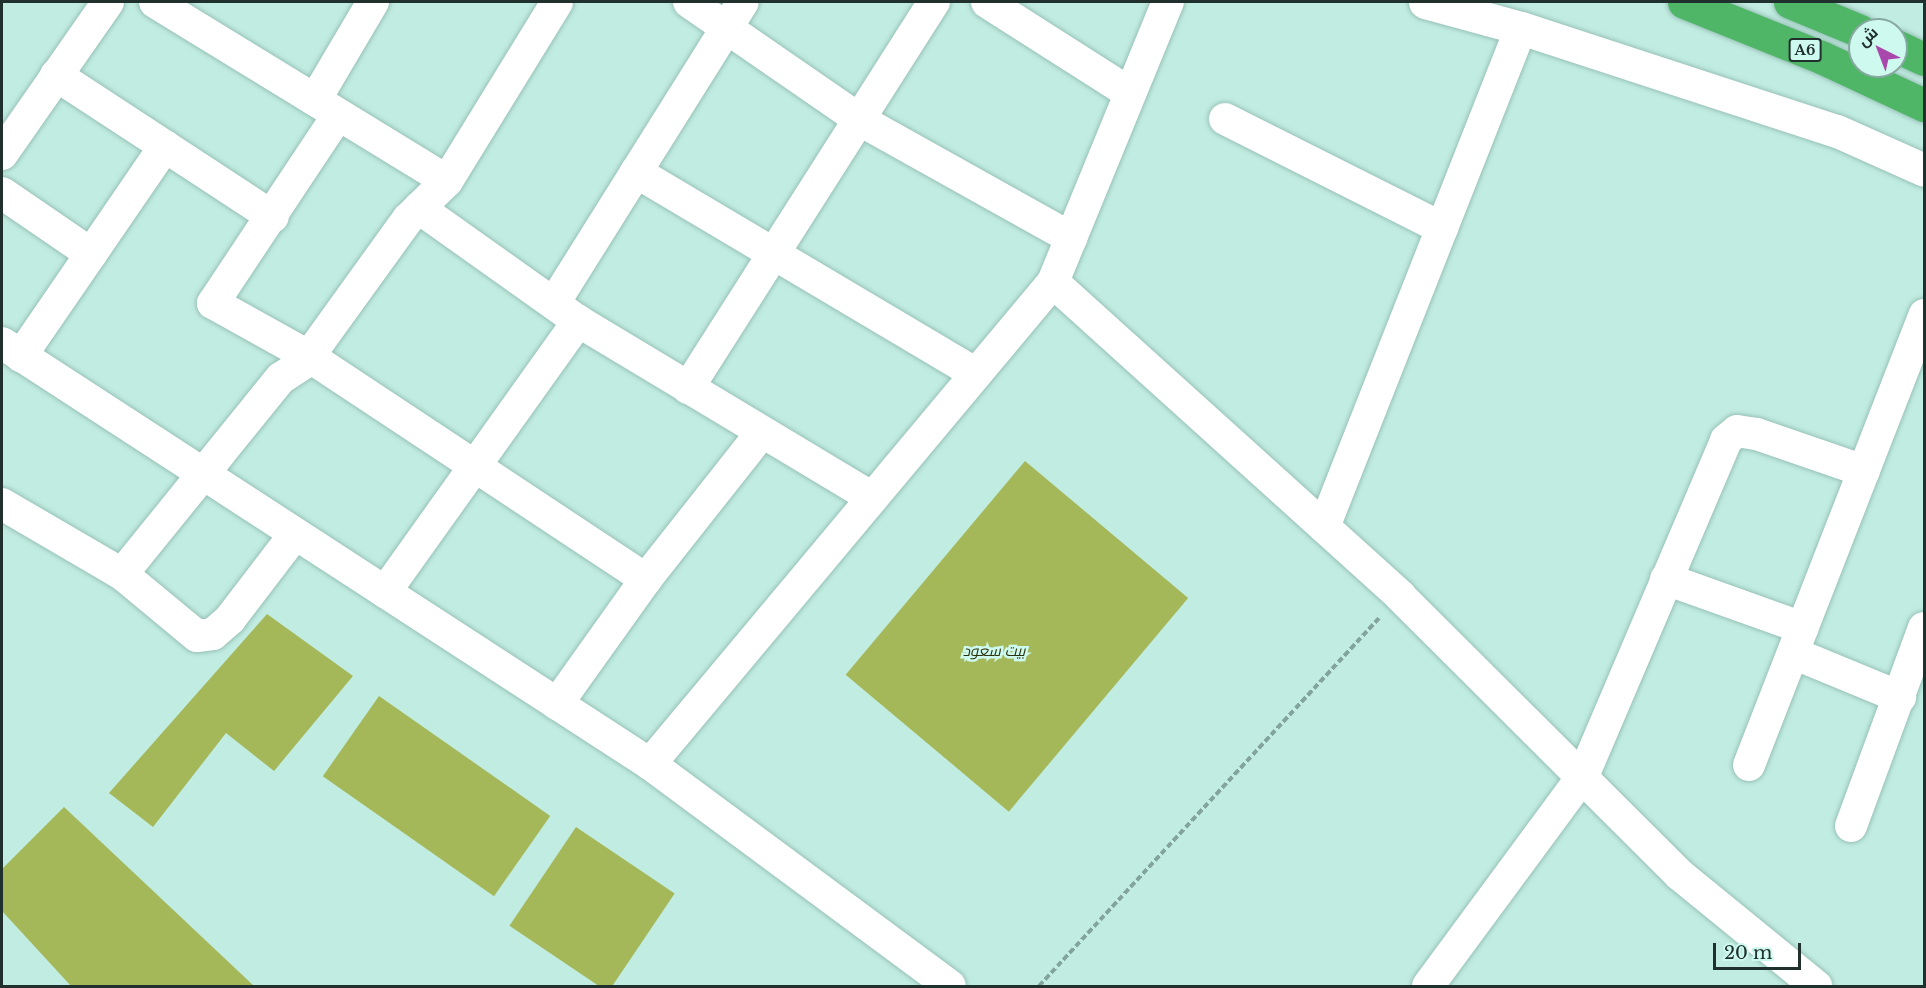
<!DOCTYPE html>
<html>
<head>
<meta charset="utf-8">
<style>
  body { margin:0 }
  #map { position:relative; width:1926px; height:988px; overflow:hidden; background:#c1ece1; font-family:"Libre Baskerville",Cairo,serif }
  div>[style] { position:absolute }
  .forest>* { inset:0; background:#a5b859; transform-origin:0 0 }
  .path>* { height:4px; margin-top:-2px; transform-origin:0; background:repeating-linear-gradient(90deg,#83a49c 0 6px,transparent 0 9px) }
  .roads { filter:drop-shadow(0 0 2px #98c1b7) drop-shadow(0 0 2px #98c1b7) }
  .street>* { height:32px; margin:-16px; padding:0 16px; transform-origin:16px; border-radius:16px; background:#fff }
  .secondary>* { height:33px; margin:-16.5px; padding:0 16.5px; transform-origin:16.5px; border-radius:16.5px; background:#fff }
  .highway>* { height:33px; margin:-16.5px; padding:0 16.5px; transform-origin:16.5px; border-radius:16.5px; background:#50b667 }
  span { translate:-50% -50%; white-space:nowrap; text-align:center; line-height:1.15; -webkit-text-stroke:5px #cef9ee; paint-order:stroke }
  .shield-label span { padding:2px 4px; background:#cef9ee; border:2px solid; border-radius:4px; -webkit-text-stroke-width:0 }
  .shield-label { font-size:14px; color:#20302d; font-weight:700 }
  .park-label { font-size:15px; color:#2b3209; font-style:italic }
  .frame { position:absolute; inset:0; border:3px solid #20302d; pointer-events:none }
  .north { position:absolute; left:1848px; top:18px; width:60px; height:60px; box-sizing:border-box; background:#cef9ee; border:2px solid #88a9a1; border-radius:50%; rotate:318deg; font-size:16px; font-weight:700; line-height:24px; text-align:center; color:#20302d }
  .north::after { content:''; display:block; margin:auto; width:21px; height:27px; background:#aa47ad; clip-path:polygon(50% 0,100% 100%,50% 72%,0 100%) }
  .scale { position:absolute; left:1713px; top:943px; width:88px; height:27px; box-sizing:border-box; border:3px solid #20302d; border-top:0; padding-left:8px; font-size:18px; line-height:21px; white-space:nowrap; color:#20302d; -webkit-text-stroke:4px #cef9ee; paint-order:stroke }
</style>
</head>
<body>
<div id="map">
  <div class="forest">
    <i style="left:1025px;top:461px;width:213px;height:279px;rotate:40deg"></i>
    <i style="clip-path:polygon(267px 614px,353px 676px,274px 771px,226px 733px,153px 827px,109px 793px)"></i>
    <i style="left:379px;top:696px;width:209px;height:98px;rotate:35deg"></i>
    <i style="clip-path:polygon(64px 807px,254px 986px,71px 986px,2px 911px,2px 869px)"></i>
    <i style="left:576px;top:827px;width:119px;height:119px;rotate:34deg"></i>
  </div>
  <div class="path">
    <i style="left:1039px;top:986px;width:501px;rotate:-47.26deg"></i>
  </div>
  <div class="roads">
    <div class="street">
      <i style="left:155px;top:2px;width:342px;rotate:31.5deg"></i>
      <i style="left:689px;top:2px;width:208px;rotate:34.6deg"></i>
      <i style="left:860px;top:120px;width:242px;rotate:29.2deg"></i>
      <i style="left:987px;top:2px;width:169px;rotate:32.5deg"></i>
      <i style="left:56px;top:75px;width:259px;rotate:33.2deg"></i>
      <i style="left:315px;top:100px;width:114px;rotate:-59.4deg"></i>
      <i style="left:338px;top:115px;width:226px;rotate:123.6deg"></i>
      <i style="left:213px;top:303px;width:111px;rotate:29.1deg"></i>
      <i style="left:310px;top:357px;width:403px;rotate:33.5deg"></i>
      <i style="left:1225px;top:119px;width:243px;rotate:26.7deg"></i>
      <i style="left:2px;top:154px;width:185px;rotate:-55.1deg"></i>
      <i style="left:636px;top:172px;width:395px;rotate:30.7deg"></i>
      <i style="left:2px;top:193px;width:108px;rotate:34.4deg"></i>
      <i style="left:91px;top:254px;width:124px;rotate:124.5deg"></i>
      <i style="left:419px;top:208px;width:195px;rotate:35.4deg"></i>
      <i style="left:578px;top:321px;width:343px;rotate:31deg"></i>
      <i style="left:91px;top:254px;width:131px;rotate:-55.6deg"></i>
      <i style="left:1053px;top:282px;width:468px;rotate:42.1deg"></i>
      <i style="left:1400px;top:596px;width:395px;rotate:44.9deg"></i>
      <i style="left:1680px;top:875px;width:176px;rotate:39.2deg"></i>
      <i style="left:554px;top:303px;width:355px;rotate:-57.9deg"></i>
      <i style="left:2px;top:343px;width:773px;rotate:33.01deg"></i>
      <i style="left:650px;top:764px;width:373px;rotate:36.5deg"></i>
      <i style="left:688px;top:388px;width:458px;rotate:-57.5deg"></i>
      <i style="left:2px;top:504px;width:139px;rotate:30.3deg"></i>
      <i style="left:122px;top:574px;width:252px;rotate:-51deg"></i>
      <i style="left:281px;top:378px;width:27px;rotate:-33deg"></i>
      <i style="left:304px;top:363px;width:178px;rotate:-54.2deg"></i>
      <i style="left:408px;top:219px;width:54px;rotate:-44.3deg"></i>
      <i style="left:447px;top:181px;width:210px;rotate:-58.4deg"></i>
      <i style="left:1324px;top:527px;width:536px;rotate:-68.46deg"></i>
      <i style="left:122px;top:574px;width:97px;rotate:39.6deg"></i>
      <i style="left:197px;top:636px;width:16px;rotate:-7deg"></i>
      <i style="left:213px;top:634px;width:23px;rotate:-41deg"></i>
      <i style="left:230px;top:619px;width:107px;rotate:-52.6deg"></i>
      <i style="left:1666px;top:579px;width:145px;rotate:19.7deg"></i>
      <i style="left:385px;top:592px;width:333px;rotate:-54.5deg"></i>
      <i style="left:1793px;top:653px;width:116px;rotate:22.4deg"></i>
      <i style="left:557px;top:704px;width:153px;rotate:-54.5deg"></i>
      <i style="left:646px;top:579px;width:187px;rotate:-51.7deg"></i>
      <i style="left:650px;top:764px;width:628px;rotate:-50.1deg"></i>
      <i style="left:1053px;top:282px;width:303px;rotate:-67.7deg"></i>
      <i style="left:1749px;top:765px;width:483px;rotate:-68.7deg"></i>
      <i style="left:1851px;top:826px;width:211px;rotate:-69.8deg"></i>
      <i style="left:1428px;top:986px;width:261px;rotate:-53.6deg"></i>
      <i style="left:1583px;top:776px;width:365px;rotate:-66.9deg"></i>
      <i style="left:1726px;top:440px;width:14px;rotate:-39deg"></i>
      <i style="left:1737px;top:431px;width:20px;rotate:9deg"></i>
      <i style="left:1757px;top:434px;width:113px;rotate:19.1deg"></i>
    </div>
    <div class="secondary">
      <i style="left:1425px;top:2px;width:99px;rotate:15.2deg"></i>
      <i style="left:1521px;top:28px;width:332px;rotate:18.1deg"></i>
      <i style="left:1837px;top:131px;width:95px;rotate:24.1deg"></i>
    </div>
    <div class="highway">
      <i style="left:1684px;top:2px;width:148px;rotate:21.9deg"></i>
      <i style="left:1821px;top:57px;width:114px;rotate:25deg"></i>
      <i style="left:1790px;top:2px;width:76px;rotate:22.5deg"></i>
      <i style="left:1896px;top:46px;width:31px;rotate:25deg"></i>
    </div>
  </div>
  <div class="shield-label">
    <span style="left:1805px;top:50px">A6</span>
  </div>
  <div class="park-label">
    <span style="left:994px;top:651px">بيت سعود</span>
  </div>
  <div class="frame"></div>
  <div class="north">ش</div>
  <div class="scale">20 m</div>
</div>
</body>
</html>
